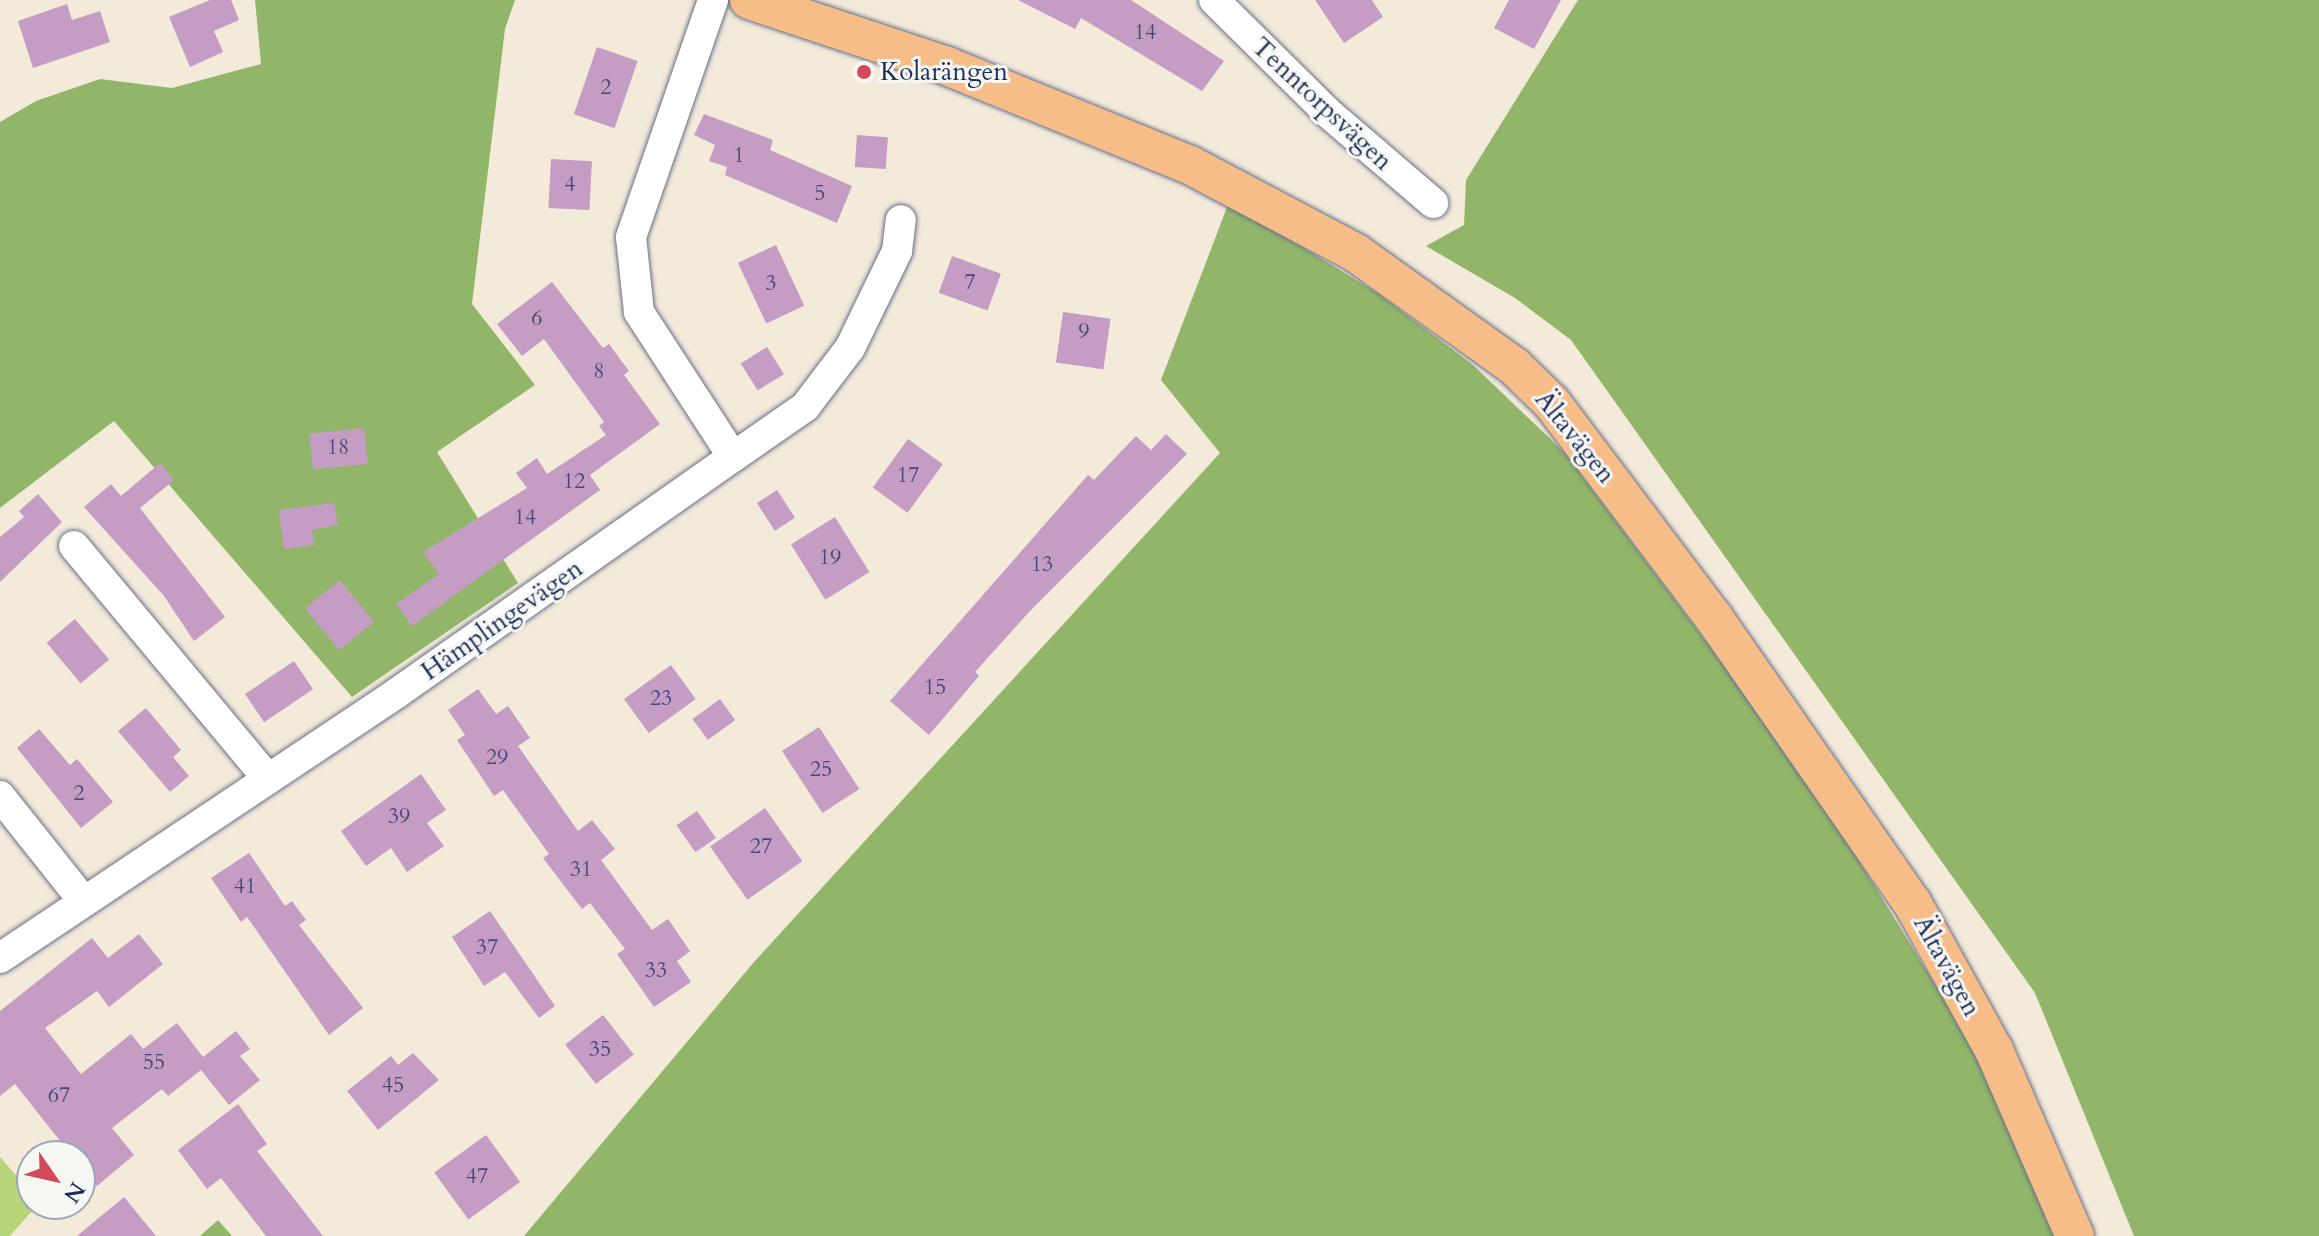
<!DOCTYPE html>
<html>
<head>
<meta charset="utf-8">
<style>
  body { margin:0 }
  #map { position:relative; width:2319px; height:1236px; overflow:hidden; background:#f4eada; font-family:Cardo,serif }
  div>[style] { position:absolute }
  .green>* { inset:0; background:#b8d479 }
  .forest>* { inset:0; background:#92b669 }
  .building>* { inset:0; background:#c49cc4; transform-origin:0 0 }
  .roads { filter:drop-shadow(0 0 2px #677089) drop-shadow(0 0 2px #677089) }
  .minor>* { height:30px; margin:-15px; padding:0 15px; transform-origin:15px; border-radius:15px; background:#fff }
  .major>* { height:38px; margin:-19px; padding:0 19px; transform-origin:19px; border-radius:19px; background:#f7bd88 }
  .dots>* { width:22px; height:22px; translate:-50% -50%; box-sizing:border-box; border:4px solid #f6f6f2; border-radius:50% }
  span { translate:-50% -50%; white-space:nowrap; text-align:center; line-height:1.15; -webkit-text-stroke:6px #f6f6f2; paint-order:stroke }
  .number-label { font-size:22px; color:#454a78 }
  .number-label span { -webkit-text-stroke-width:0 }
  .poi-label { font-size:26px; color:#1b2f5e }
  .left { translate:0 -50%; text-align:left }
  .street-label { font-size:26px; color:#1b2f5e }
  .north { position:absolute; left:16px; top:1140px; width:80px; height:80px; box-sizing:border-box; background:#f6f6f2; border:2px solid #9ea6b7; border-radius:50%; rotate:124deg; font-size:22px; font-weight:700; line-height:32px; text-align:center; color:#1b2f5e }
  .north::after { content:''; display:block; margin:auto; width:28px; height:36px; background:#d1495b; clip-path:polygon(50% 0,100% 100%,50% 72%,0 100%) }
</style>
</head>
<body>
<div id="map">
  <div class="green">
    <i style="clip-path:polygon(0 1157px,30px 1191px,33px 1210px,10px 1236px,0 1236px)"></i>
  </div>
  <div class="forest">
    <i style="clip-path:polygon(255px 0,515px 0,505px 29px,472px 304px,535px 385px,437px 452px,518px 583px,352px 697px,114px 421px,0 508px,0 122px,36px 101px,100px 79px,172px 88px,261px 64px)"></i>
    <i style="clip-path:polygon(1578px 0,2319px 0,2319px 1236px,2134px 1236px,2035px 993px,1571px 340px,1515px 298px,1426px 246px,1464px 225px,1466px 180px)"></i>
    <i style="clip-path:polygon(1229px 202px,1379px 294px,1473px 365px,1564px 452px,1807px 776px,1998px 1087px,2063px 1236px,524px 1236px,754px 962px,1220px 453px,1161px 380px)"></i>
    <i style="clip-path:polygon(218px 1220px,232px 1236px,200px 1236px)"></i>
  </div>
  <div class="building">
    <i style="clip-path:polygon(210px 0,231px 0,239px 20px,214px 31px,223px 52px,190px 67px,169px 17px)"></i>
    <i style="clip-path:polygon(1018px 0,1131px 0,1224px 61px,1202px 91px,1081px 18px,1075px 29px)"></i>
    <i style="clip-path:polygon(1315px 0,1372px 0,1383px 17px,1344px 43px)"></i>
    <i style="clip-path:polygon(1509px 0,1561px 0,1534px 49px,1494px 28px)"></i>
    <i style="clip-path:polygon(67px 4px,72px 20px,100px 11px,110px 42px,33px 68px,18px 21px)"></i>
    <i style="left:597px;top:47px;width:43px;height:71px;rotate:19deg"></i>
    <i style="clip-path:polygon(704px 114px,773px 140px,770px 150px,852px 186px,837px 223px,725px 175px,727px 167px,709px 161px,715px 145px,694px 135px)"></i>
    <i style="left:857px;top:135px;width:31px;height:32px;rotate:4deg"></i>
    <i style="left:551px;top:159px;width:41px;height:49px;rotate:3deg"></i>
    <i style="left:776px;top:245px;width:67px;height:42px;rotate:65deg"></i>
    <i style="left:952px;top:256px;width:52px;height:39px;rotate:20deg"></i>
    <i style="clip-path:polygon(552px 282px,603px 348px,609px 344px,629px 371px,624px 375px,660px 424px,590px 475px,600px 490px,412px 626px,396px 604px,439px 574px,423px 552px,527px 488px,516px 473px,537px 458px,547px 474px,606px 435px,599px 426px,604px 422px,544px 339px,522px 356px,497px 324px)"></i>
    <i style="left:1063px;top:312px;width:48px;height:51px;rotate:8deg"></i>
    <i style="left:767px;top:347px;width:32px;height:31px;rotate:58deg"></i>
    <i style="left:364px;top:428px;width:36px;height:55px;rotate:84deg"></i>
    <i style="clip-path:polygon(1166px 434px,1187px 454px,1030px 611px,975px 672px,979px 676px,929px 735px,890px 701px,1088px 475px,1094px 480px,1136px 436px,1151px 450px)"></i>
    <i style="left:908px;top:439px;width:43px;height:60px;rotate:36deg"></i>
    <i style="clip-path:polygon(160px 463px,174px 480px,140px 508px,225px 617px,194px 641px,164px 596px,84px 507px,111px 484px,121px 496px)"></i>
    <i style="left:777px;top:490px;width:33px;height:24px;rotate:57deg"></i>
    <i style="clip-path:polygon(38px 494px,62px 522px,0 582px,0 537px,24px 517px,19px 511px)"></i>
    <i style="clip-path:polygon(334px 503px,338px 525px,312px 530px,314px 545px,284px 549px,279px 510px)"></i>
    <i style="left:835px;top:517px;width:65px;height:52px;rotate:58deg"></i>
    <i style="left:340px;top:580px;width:54px;height:45px;rotate:51deg"></i>
    <i style="left:75px;top:619px;width:53px;height:37px;rotate:50deg"></i>
    <i style="left:294px;top:661px;width:34px;height:59px;rotate:56deg"></i>
    <i style="left:671px;top:665px;width:42px;height:58px;rotate:54deg"></i>
    <i style="clip-path:polygon(478px 689px,496px 714px,508px 706px,530px 738px,518px 746px,578px 831px,592px 820px,615px 849px,601px 860px,652px 930px,668px 919px,690px 951px,677px 961px,691px 982px,654px 1007px,617px 954px,625px 949px,590px 903px,582px 909px,543px 858px,549px 854px,503px 790px,494px 796px,457px 740px,465px 735px,448px 710px)"></i>
    <i style="left:720px;top:699px;width:26px;height:34px;rotate:54deg"></i>
    <i style="clip-path:polygon(146px 708px,181px 750px,173px 757px,189px 776px,170px 792px,118px 731px)"></i>
    <i style="left:819px;top:727px;width:74px;height:44px;rotate:57deg"></i>
    <i style="clip-path:polygon(39px 729px,70px 765px,77px 759px,113px 802px,81px 828px,17px 748px)"></i>
    <i style="clip-path:polygon(421px 774px,446px 810px,427px 823px,444px 846px,407px 872px,391px 848px,366px 866px,341px 831px)"></i>
    <i style="left:765px;top:808px;width:65px;height:67px;rotate:55deg"></i>
    <i style="left:697px;top:811px;width:33px;height:25px;rotate:55deg"></i>
    <i style="clip-path:polygon(249px 853px,285px 906px,292px 901px,306px 920px,299px 925px,363px 1008px,329px 1035px,247px 917px,241px 922px,211px 878px)"></i>
    <i style="clip-path:polygon(490px 911px,555px 1006px,539px 1018px,505px 972px,484px 986px,452px 937px)"></i>
    <i style="clip-path:polygon(139px 934px,163px 964px,109px 1007px,97px 991px,45px 1028px,81px 1074px,131px 1034px,143px 1049px,177px 1023px,203px 1057px,236px 1031px,250px 1049px,240px 1056px,260px 1080px,229px 1105px,201px 1070px,168px 1096px,162px 1089px,112px 1128px,134px 1155px,97px 1186px,80px 1165px,80px 1156px,72px 1156px,15px 1084px,0 1096px,0 1011px,92px 938px,108px 958px)"></i>
    <i style="left:603px;top:1015px;width:50px;height:48px;rotate:52deg"></i>
    <i style="clip-path:polygon(413px 1053px,439px 1080px,378px 1130px,347px 1091px,391px 1056px,398px 1065px)"></i>
    <i style="clip-path:polygon(238px 1104px,267px 1144px,257px 1151px,323px 1236px,266px 1236px,221px 1178px,207px 1189px,178px 1150px)"></i>
    <i style="left:486px;top:1135px;width:58px;height:64px;rotate:54deg"></i>
    <i style="clip-path:polygon(124px 1197px,156px 1236px,77px 1236px)"></i>
  </div>
  <div class="roads">
    <div class="minor">
      <i style="left:1214px;top:0;width:159px;rotate:44.7deg"></i>
      <i style="left:1327px;top:112px;width:140px;rotate:40.6deg"></i>
      <i style="left:733px;top:457px;width:88px;rotate:-34.8deg"></i>
      <i style="left:805px;top:407px;width:74px;rotate:-52.7deg"></i>
      <i style="left:850px;top:348px;width:108px;rotate:-64.1deg"></i>
      <i style="left:897px;top:251px;width:31px;rotate:-83deg"></i>
      <i style="left:74px;top:546px;width:302px;rotate:50.2deg"></i>
      <i style="left:0;top:796px;width:132px;rotate:51.5deg"></i>
      <i style="left:0;top:958px;width:477px;rotate:-33.7deg"></i>
      <i style="left:397px;top:693px;width:411px;rotate:-35.1deg"></i>
      <i style="left:733px;top:457px;width:173px;rotate:-123deg"></i>
      <i style="left:639px;top:312px;width:75px;rotate:-96.1deg"></i>
      <i style="left:631px;top:237px;width:251px;rotate:-70.9deg"></i>
    </div>
    <div class="major">
      <i style="left:749px;top:0;width:209px;rotate:18.4deg"></i>
      <i style="left:947px;top:66px;width:262px;rotate:22.2deg"></i>
      <i style="left:1190px;top:165px;width:188px;rotate:27.9deg"></i>
      <i style="left:1356px;top:253px;width:196px;rotate:35.6deg"></i>
      <i style="left:1515px;top:367px;width:52px;rotate:44.2deg"></i>
      <i style="left:1552px;top:403px;width:269px;rotate:53deg"></i>
      <i style="left:1714px;top:618px;width:348px;rotate:55.2deg"></i>
      <i style="left:1913px;top:904px;width:167px;rotate:61deg"></i>
      <i style="left:1994px;top:1050px;width:203px;rotate:66.5deg"></i>
    </div>
  </div>
  <div class="dots">
    <i style="left:864px;top:72px;background:#d1495b"></i>
  </div>
  <div class="number-label">
    <span style="left:1145px;top:33px">14</span>
    <span style="left:606px;top:88px">2</span>
    <span style="left:739px;top:156px">1</span>
    <span style="left:570px;top:185px">4</span>
    <span style="left:820px;top:194px">5</span>
    <span style="left:970px;top:283px">7</span>
    <span style="left:771px;top:284px">3</span>
    <span style="left:537px;top:319px">6</span>
    <span style="left:1084px;top:332px">9</span>
    <span style="left:599px;top:372px">8</span>
    <span style="left:338px;top:448px">18</span>
    <span style="left:908px;top:476px">17</span>
    <span style="left:574px;top:482px">12</span>
    <span style="left:525px;top:518px">14</span>
    <span style="left:830px;top:558px">19</span>
    <span style="left:1042px;top:565px">13</span>
    <span style="left:935px;top:688px">15</span>
    <span style="left:661px;top:699px">23</span>
    <span style="left:497px;top:758px">29</span>
    <span style="left:821px;top:770px">25</span>
    <span style="left:79px;top:794px">2</span>
    <span style="left:399px;top:817px">39</span>
    <span style="left:761px;top:847px">27</span>
    <span style="left:581px;top:870px">31</span>
    <span style="left:245px;top:887px">41</span>
    <span style="left:487px;top:948px">37</span>
    <span style="left:656px;top:971px">33</span>
    <span style="left:600px;top:1050px">35</span>
    <span style="left:154px;top:1063px">55</span>
    <span style="left:393px;top:1086px">45</span>
    <span style="left:59px;top:1096px">67</span>
    <span style="left:477px;top:1177px">47</span>
  </div>
  <div class="poi-label">
    <span class="left" style="left:880px;top:72px">Kolarängen</span>
  </div>
  <div class="street-label">
    <span style="left:1322px;top:104px;rotate:43deg">Tenntorpsvägen</span>
    <span style="left:1575px;top:437px;rotate:51deg">Ältavägen</span>
    <span style="left:502px;top:620px;rotate:-35deg">Hämplingevägen</span>
    <span style="left:1947px;top:966px;rotate:61deg">Ältavägen</span>
  </div>
  <div class="north">N</div>
</div>
</body>
</html>
